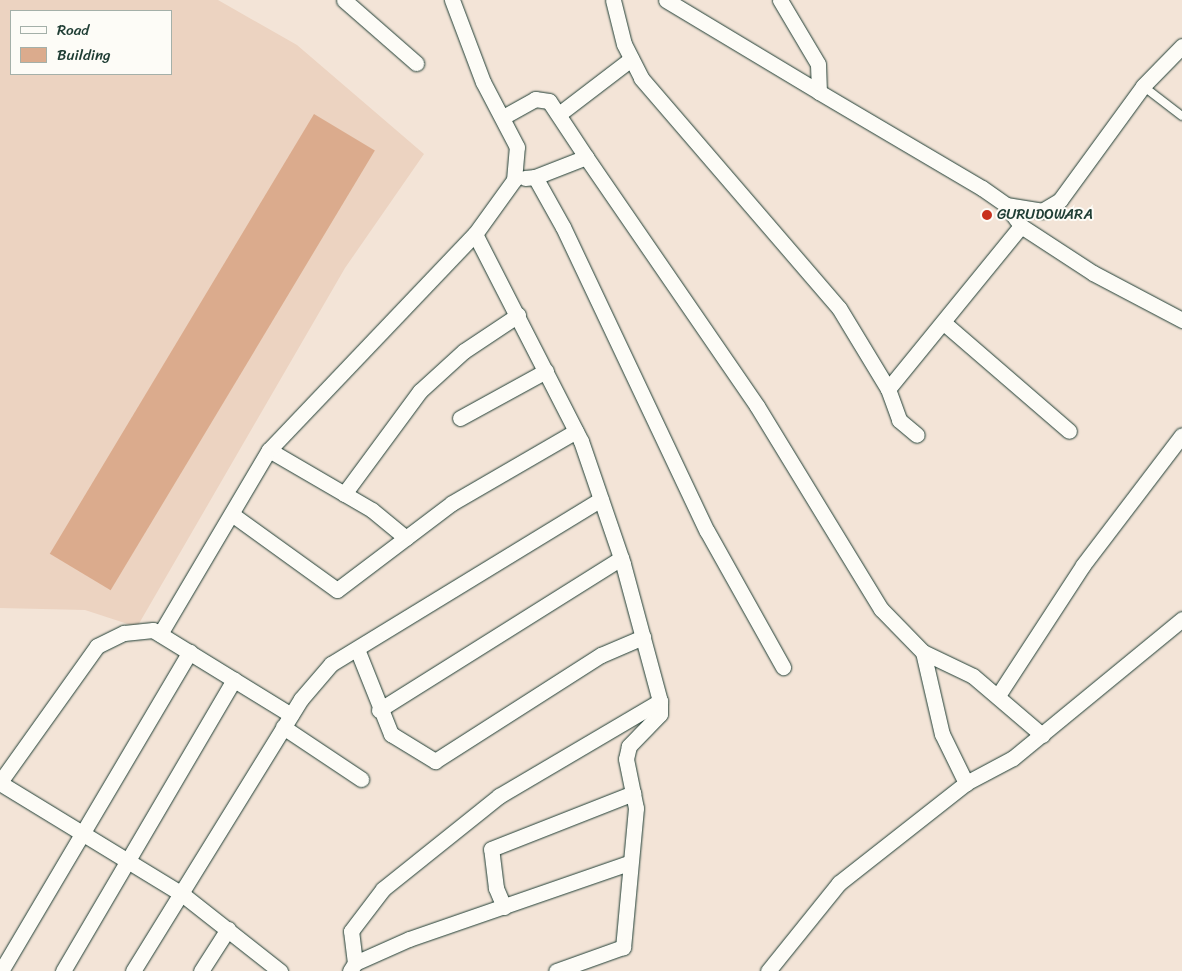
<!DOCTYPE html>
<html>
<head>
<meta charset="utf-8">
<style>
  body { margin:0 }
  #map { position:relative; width:1182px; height:971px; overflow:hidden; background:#f3e4d7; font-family:Sriracha,sans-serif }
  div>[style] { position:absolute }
  .built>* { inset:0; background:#ecd3c1 }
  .building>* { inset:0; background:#dbab8d; transform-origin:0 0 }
  .roads { filter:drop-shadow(0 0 1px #1f3d34) drop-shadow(0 0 1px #1f3d34) }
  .lane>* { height:8px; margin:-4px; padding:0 4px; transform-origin:4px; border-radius:4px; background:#fdfcf7 }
  .street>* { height:15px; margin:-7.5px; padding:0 7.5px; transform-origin:7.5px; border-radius:7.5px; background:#fdfcf7 }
  .dots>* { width:14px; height:14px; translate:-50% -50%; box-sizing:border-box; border:2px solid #fdfcf7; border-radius:50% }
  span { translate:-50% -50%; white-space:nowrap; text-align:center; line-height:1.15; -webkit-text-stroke:4px #fdfcf7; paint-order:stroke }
  .poi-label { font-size:15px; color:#1f3d34 }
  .left { translate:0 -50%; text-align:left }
  .legend { position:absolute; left:10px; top:10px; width:162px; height:65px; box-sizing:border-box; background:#fdfcf7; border:1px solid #a4b0a9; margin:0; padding:6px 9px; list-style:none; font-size:15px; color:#1f3d34 }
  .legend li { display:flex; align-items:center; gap:10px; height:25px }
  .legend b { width:25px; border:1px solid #a4b0a9 }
</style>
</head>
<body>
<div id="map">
  <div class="built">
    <i style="clip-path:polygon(evenodd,0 0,218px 0,297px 45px,424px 154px,345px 268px,137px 627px,85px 610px,0 608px,0 0,11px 11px,171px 11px,171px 74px,11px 74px,11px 11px)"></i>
  </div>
  <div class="building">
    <i style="left:314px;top:114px;width:71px;height:513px;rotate:31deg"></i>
  </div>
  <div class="roads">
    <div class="lane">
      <i style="left:1143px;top:86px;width:49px;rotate:37.6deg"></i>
    </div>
    <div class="street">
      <i style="left:344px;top:0;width:96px;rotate:41.2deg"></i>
      <i style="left:613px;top:0;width:45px;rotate:76deg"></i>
      <i style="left:624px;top:44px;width:38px;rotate:63deg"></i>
      <i style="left:641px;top:78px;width:303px;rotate:49.3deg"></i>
      <i style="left:839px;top:308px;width:95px;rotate:58.8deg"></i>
      <i style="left:888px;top:389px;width:33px;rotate:70deg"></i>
      <i style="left:899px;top:420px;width:23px;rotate:40deg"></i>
      <i style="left:666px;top:0;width:179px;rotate:31deg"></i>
      <i style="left:780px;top:0;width:74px;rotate:59.3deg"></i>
      <i style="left:818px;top:64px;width:28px;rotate:88deg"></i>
      <i style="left:819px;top:92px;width:189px;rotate:30.5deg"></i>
      <i style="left:982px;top:188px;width:29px;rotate:35deg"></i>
      <i style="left:1006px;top:205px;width:26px;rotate:54deg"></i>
      <i style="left:1021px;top:226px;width:86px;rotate:33.1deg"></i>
      <i style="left:1093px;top:273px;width:101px;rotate:27.8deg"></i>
      <i style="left:559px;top:114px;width:91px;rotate:-37.4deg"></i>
      <i style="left:503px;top:117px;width:37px;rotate:-29deg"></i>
      <i style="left:535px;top:99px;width:14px;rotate:8deg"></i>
      <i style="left:549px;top:101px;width:67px;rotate:56.5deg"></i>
      <i style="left:535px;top:177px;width:55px;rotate:-21.4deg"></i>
      <i style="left:586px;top:157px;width:302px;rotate:55.5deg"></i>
      <i style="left:757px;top:406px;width:238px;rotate:58.6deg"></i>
      <i style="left:881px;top:609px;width:60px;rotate:45.7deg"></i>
      <i style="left:923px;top:652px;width:55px;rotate:25.6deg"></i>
      <i style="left:973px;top:676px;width:91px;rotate:40.5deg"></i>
      <i style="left:525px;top:178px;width:10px;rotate:-6deg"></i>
      <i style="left:535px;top:177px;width:57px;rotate:60.8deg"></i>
      <i style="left:563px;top:227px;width:336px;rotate:64.7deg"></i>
      <i style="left:707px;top:531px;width:156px;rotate:60.8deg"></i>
      <i style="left:1006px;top:205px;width:36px;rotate:9deg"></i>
      <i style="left:1042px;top:211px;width:21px;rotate:-31deg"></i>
      <i style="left:1060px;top:200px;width:141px;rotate:-53.9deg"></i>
      <i style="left:1143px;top:86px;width:56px;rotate:-45.7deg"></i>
      <i style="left:475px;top:234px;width:233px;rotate:62.9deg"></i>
      <i style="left:581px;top:441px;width:130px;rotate:71.1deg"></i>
      <i style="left:623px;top:564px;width:142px;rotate:74.9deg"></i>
      <i style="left:660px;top:701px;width:13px;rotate:90deg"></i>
      <i style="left:660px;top:714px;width:45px;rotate:134.1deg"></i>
      <i style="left:629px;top:746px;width:13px;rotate:103deg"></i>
      <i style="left:626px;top:759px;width:50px;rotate:78.5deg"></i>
      <i style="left:636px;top:808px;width:140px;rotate:95.3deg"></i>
      <i style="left:623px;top:947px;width:71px;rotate:160.3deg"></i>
      <i style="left:944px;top:323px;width:165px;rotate:40.8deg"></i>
      <i style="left:888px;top:389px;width:210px;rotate:-50.8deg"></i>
      <i style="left:460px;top:418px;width:98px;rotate:-28.7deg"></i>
      <i style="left:269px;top:450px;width:119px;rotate:30.2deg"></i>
      <i style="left:372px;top:510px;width:44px;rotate:39.5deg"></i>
      <i style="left:344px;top:494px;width:128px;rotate:-53.6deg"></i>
      <i style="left:420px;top:391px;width:59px;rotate:-42.3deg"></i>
      <i style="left:464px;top:351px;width:65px;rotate:-33.7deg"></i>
      <i style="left:233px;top:515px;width:128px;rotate:35.8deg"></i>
      <i style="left:337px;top:590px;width:144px;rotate:-37.1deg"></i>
      <i style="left:452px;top:503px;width:143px;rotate:-30.1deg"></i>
      <i style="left:160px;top:634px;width:214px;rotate:-59.4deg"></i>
      <i style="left:269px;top:450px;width:298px;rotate:-46.4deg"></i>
      <i style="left:475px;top:234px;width:67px;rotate:-54.2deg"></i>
      <i style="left:514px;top:180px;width:33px;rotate:-85deg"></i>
      <i style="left:517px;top:147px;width:73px;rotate:-117.6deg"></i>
      <i style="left:483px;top:82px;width:88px;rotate:-110.7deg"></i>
      <i style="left:357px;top:649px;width:92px;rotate:68.2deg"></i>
      <i style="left:391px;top:734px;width:52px;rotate:31.5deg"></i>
      <i style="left:435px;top:761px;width:197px;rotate:-32.6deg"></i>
      <i style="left:601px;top:655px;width:46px;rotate:-23.2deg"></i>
      <i style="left:923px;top:652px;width:84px;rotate:77deg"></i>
      <i style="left:942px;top:734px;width:55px;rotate:63.9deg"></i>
      <i style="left:999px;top:694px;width:154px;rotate:-56.9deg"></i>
      <i style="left:1083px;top:565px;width:163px;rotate:-52.7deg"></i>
      <i style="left:379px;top:710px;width:286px;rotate:-32.1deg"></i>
      <i style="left:283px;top:727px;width:94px;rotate:33.7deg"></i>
      <i style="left:0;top:782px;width:167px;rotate:-54.5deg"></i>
      <i style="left:97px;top:646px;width:30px;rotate:-26deg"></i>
      <i style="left:124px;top:633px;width:29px;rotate:-6deg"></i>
      <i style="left:153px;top:630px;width:162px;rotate:31.6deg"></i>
      <i style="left:0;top:783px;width:213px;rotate:31.4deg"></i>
      <i style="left:182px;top:894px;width:125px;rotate:38.2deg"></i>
      <i style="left:504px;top:907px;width:21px;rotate:-113deg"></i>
      <i style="left:496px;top:888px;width:39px;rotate:-97deg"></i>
      <i style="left:491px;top:849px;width:153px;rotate:-21.5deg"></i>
      <i style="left:355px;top:963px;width:59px;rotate:-24deg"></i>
      <i style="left:409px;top:939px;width:232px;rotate:-19.1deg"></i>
      <i style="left:1px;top:971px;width:371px;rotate:-59.4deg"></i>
      <i style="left:63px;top:971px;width:338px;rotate:-59.6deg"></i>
      <i style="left:133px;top:971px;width:320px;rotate:-58.3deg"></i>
      <i style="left:301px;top:699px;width:46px;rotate:-49.4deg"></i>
      <i style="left:331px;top:664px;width:316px;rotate:-31.4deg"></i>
      <i style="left:201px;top:971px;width:50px;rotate:-57.3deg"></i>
      <i style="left:350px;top:971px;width:9px;rotate:-58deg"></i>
      <i style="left:355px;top:963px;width:32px;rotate:-97deg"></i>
      <i style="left:351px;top:931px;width:53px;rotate:-52.7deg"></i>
      <i style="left:383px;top:889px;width:149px;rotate:-38.7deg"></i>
      <i style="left:499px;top:796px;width:187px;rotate:-30.5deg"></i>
      <i style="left:768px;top:971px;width:113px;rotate:-51.1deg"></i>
      <i style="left:839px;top:883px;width:162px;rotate:-38.2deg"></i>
      <i style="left:966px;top:783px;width:53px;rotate:-28deg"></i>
      <i style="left:1013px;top:758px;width:219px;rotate:-39.4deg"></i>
    </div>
  </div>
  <div class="dots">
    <i style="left:987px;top:215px;background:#c8321e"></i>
  </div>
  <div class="poi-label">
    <span class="left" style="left:997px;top:215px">GURUDOWARA</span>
  </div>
  <ul class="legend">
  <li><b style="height:6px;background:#fdfcf7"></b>Road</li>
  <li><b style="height:14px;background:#dbab8d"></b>Building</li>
  </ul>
</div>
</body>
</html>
